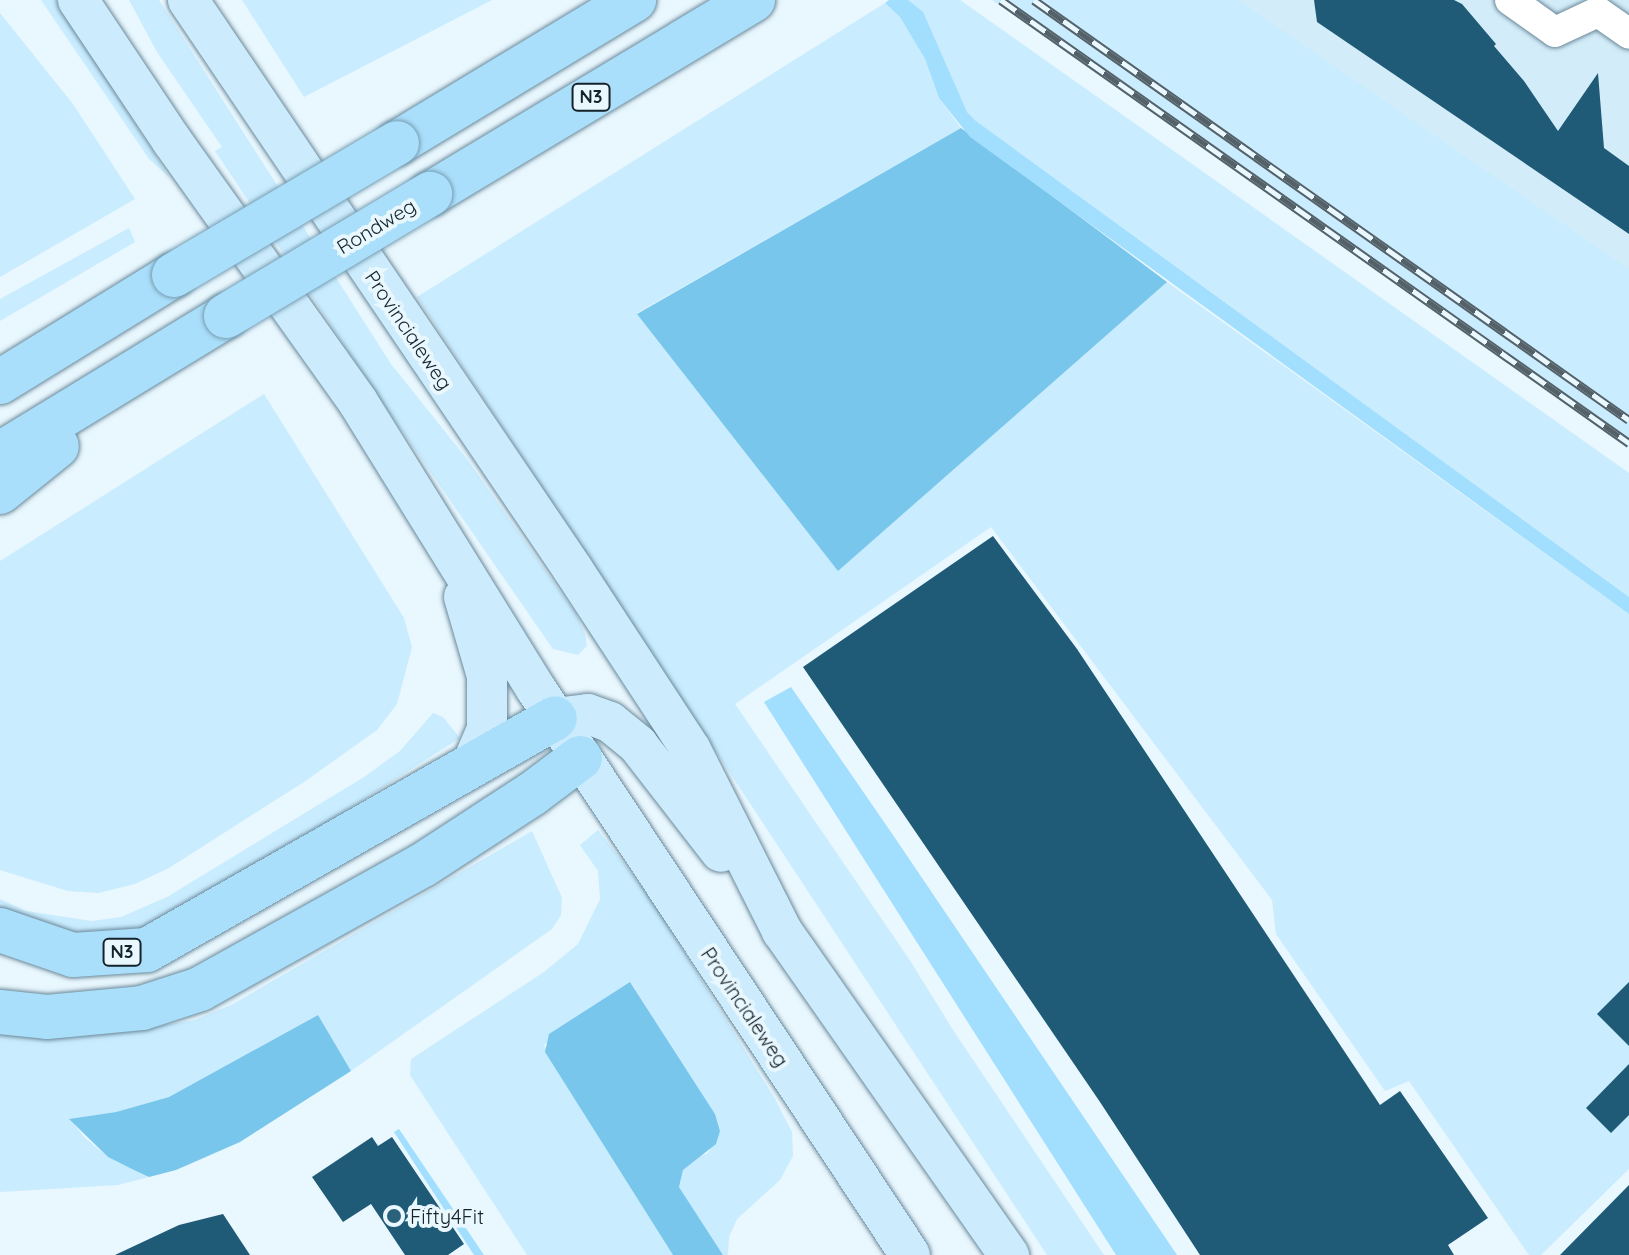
<!DOCTYPE html>
<html>
<head>
<meta charset="utf-8">
<style>
  body { margin:0 }
  #map { position:relative; width:1629px; height:1255px; overflow:hidden; background:#e9f7fe; font-family:Quicksand,sans-serif }
  div>[style] { position:absolute }
  .built>* { inset:0; background:#d3ecf9 }
  .green>* { inset:0; background:#c9ecff }
  .forest>* { inset:0; background:#79c6ec }
  .water>* { inset:0; background:#a2defd }
  .building>* { inset:0; background:#1f5b76 }
  .roads { filter:drop-shadow(0 0 2px #6a899a) drop-shadow(0 0 2px #6a899a) }
  .minor>* { height:30px; margin:-15px; padding:0 15px; transform-origin:15px; border-radius:15px; background:#fff }
  .major>* { height:40px; margin:-20px; padding:0 20px; transform-origin:20px; border-radius:20px; background:#ccecfd }
  .highway>* { height:44px; margin:-22px; padding:0 22px; transform-origin:22px; border-radius:22px; background:#aadffb }
  .rail>* { height:9px; margin-top:-4.5px; transform-origin:0; background:repeating-linear-gradient(90deg,#e9f7fe 0 18px,#546168 0 36px); box-sizing:border-box; border-block:2px solid #546168 }
  .bridges { filter:drop-shadow(0 0 2px #769db2) drop-shadow(0 0 2px #769db2) }
  .highway-bridge>* { height:44px; margin:-22px; padding:0 22px; transform-origin:22px; border-radius:22px; background:#aadffb }
  .dots>* { width:22px; height:22px; translate:-50% -50%; box-sizing:border-box; border:4px solid #e9f7fe; border-radius:50% }
  span { translate:-50% -50%; white-space:nowrap; text-align:center; line-height:1.15; -webkit-text-stroke:8px #e9f7fe; paint-order:stroke }
  .shield-label span { padding:2px 6px; background:#e9f7fe; border:2px solid; border-radius:6px; -webkit-text-stroke-width:0 }
  .shield-label { font-size:18px; color:#162229; font-weight:700 }
  .street-label { font-size:20px; color:#162229 }
  .poi-label { font-size:20px; color:#162229 }
  .left { translate:0 -50%; text-align:left }
</style>
</head>
<body>
<div id="map">
  <div class="built">
    <i style="clip-path:polygon(1066px 0,1629px 0,1629px 405px)"></i>
  </div>
  <div class="green">
    <i style="clip-path:polygon(41px 0,56px 0,170px 178px,149px 159px)"></i>
    <i style="clip-path:polygon(129px 0,159px 0,391px 364px,467px 459px,576px 614px,585px 634px,587px 646px,578px 655px,553px 649px,382px 402px,215px 151px,222px 147px,157px 52px)"></i>
    <i style="clip-path:polygon(242px 0,492px 0,304px 97px)"></i>
    <i style="clip-path:polygon(908px 0,960px 0,1629px 473px,1629px 597px,976px 121px,967px 112px)"></i>
    <i style="clip-path:polygon(992px 0,1238px 0,1629px 269px,1629px 447px)"></i>
    <i style="clip-path:polygon(885px 3px,900px 17px,925px 59px,939px 98px,961px 128px,637px 313px,838px 570px,1167px 282px,1629px 614px,1629px 1169px,1541px 1255px,1529px 1255px,1409px 1081px,1385px 1091px,1276px 934px,1272px 900px,991px 527px,735px 704px,911px 962px,953px 1030px,1104px 1255px,1047px 1255px,417px 297px)"></i>
    <i style="clip-path:polygon(0 13px,73px 104px,135px 199px,0 277px)"></i>
    <i style="clip-path:polygon(129px 228px,135px 242px,0 321px,0 299px)"></i>
    <i style="clip-path:polygon(264px 394px,404px 618px,412px 647px,397px 704px,377px 730px,304px 782px,169px 868px,135px 884px,98px 893px,68px 891px,0 870px,0 561px)"></i>
    <i style="clip-path:polygon(433px 713px,443px 717px,460px 738px,214px 895px,155px 927px,75px 940px,0 912px,0 899px,26px 911px,92px 921px,121px 917px,167px 897px,364px 777px,400px 751px)"></i>
    <i style="clip-path:polygon(598px 830px,650px 897px,775px 1099px,792px 1132px,793px 1156px,780px 1180px,737px 1219px,729px 1237px,728px 1255px,723px 1255px,679px 1187px,683px 1170px,692px 1159px,708px 1153px,720px 1131px,715px 1114px,631px 983px,544px 1045px,673px 1255px,527px 1255px,410px 1075px,411px 1059px,544px 972px,578px 944px,600px 899px,598px 871px,580px 845px)"></i>
    <i style="clip-path:polygon(532px 831px,562px 898px,561px 915px,552px 929px,351px 1071px,318px 1015px,169px 1097px,116px 1112px,70px 1119px,85px 1138px,108px 1157px,149px 1177px,118px 1185px,0 1192px,0 1027px,127px 1031px,195px 1020px,233px 1004px)"></i>
  </div>
  <div class="forest">
    <i style="clip-path:polygon(961px 128px,1167px 282px,838px 571px,637px 314px)"></i>
    <i style="clip-path:polygon(630px 982px,715px 1114px,720px 1131px,716px 1144px,683px 1170px,679px 1187px,723px 1255px,673px 1255px,545px 1052px,549px 1034px)"></i>
    <i style="clip-path:polygon(318px 1015px,351px 1071px,240px 1142px,176px 1170px,149px 1177px,134px 1170px,108px 1157px,69px 1119px,116px 1112px,169px 1097px)"></i>
  </div>
  <div class="water">
    <i style="clip-path:polygon(889px 0,908px 0,923px 12px,967px 112px,976px 121px,1629px 597px,1629px 614px,970px 137px,939px 98px,925px 59px,900px 17px,885px 3px)"></i>
    <i style="clip-path:polygon(791px 687px,895px 838px,1177px 1255px,1116px 1255px,764px 702px)"></i>
    <i style="clip-path:polygon(399px 1129px,484px 1255px,474px 1255px,394px 1132px)"></i>
  </div>
  <div class="building">
    <i style="clip-path:polygon(1314px 0,1454px 0,1462px 4px,1496px 44px,1494px 46px,1524px 81px,1558px 131px,1598px 73px,1604px 148px,1629px 166px,1629px 234px,1317px 22px)"></i>
    <i style="clip-path:polygon(993px 536px,1077px 649px,1380px 1105px,1400px 1091px,1488px 1218px,1448px 1245px,1454px 1255px,1200px 1255px,1100px 1102px,803px 667px)"></i>
    <i style="clip-path:polygon(1629px 982px,1629px 1046px,1597px 1014px)"></i>
    <i style="clip-path:polygon(1629px 1064px,1629px 1115px,1611px 1133px,1586px 1108px)"></i>
    <i style="clip-path:polygon(372px 1137px,378px 1146px,392px 1137px,464px 1244px,448px 1255px,405px 1255px,371px 1204px,343px 1222px,312px 1177px)"></i>
    <i style="clip-path:polygon(1629px 1185px,1629px 1255px,1560px 1255px)"></i>
    <i style="clip-path:polygon(223px 1214px,250px 1255px,115px 1255px,179px 1225px)"></i>
  </div>
  <div class="roads">
    <div class="minor">
      <i style="left:1510px;top:0;width:55px;rotate:35.4deg"></i>
      <i style="left:1555px;top:32px;width:47px;rotate:-24.9deg"></i>
      <i style="left:1598px;top:12px;width:38px;rotate:35deg"></i>
    </div>
    <div class="major">
      <i style="left:78px;top:0;width:169px;rotate:56.3deg"></i>
      <i style="left:172px;top:141px;width:320px;rotate:54.5deg"></i>
      <i style="left:358px;top:402px;width:338px;rotate:58.2deg"></i>
      <i style="left:536px;top:689px;width:678px;rotate:56.54deg"></i>
      <i style="left:188px;top:0;width:686px;rotate:55.94deg"></i>
      <i style="left:572px;top:568px;width:217px;rotate:56.8deg"></i>
      <i style="left:691px;top:750px;width:203px;rotate:63.3deg"></i>
      <i style="left:782px;top:931px;width:396px;rotate:55deg"></i>
      <i style="left:464px;top:597px;width:82px;rotate:73.8deg"></i>
      <i style="left:487px;top:676px;width:53px;rotate:90deg"></i>
      <i style="left:487px;top:729px;width:39px;rotate:113deg"></i>
      <i style="left:555px;top:718px;width:33px;rotate:-7deg"></i>
      <i style="left:588px;top:714px;width:23px;rotate:20deg"></i>
      <i style="left:610px;top:722px;width:36px;rotate:39deg"></i>
      <i style="left:638px;top:745px;width:135px;rotate:52.2deg"></i>
    </div>
    <div class="highway">
      <i style="left:397px;top:143px;width:277px;rotate:-31.1deg"></i>
      <i style="left:430px;top:194px;width:377px;rotate:-31deg"></i>
      <i style="left:0;top:382px;width:204px;rotate:-31.6deg"></i>
      <i style="left:0;top:454px;width:265px;rotate:-31.4deg"></i>
      <i style="left:0;top:492px;width:73px;rotate:-38.9deg"></i>
      <i style="left:0;top:930px;width:77px;rotate:18.9deg"></i>
      <i style="left:73px;top:955px;width:74px;rotate:-3.9deg"></i>
      <i style="left:147px;top:950px;width:469px;rotate:-29.6deg"></i>
      <i style="left:0;top:1012px;width:47px;rotate:6.1deg"></i>
      <i style="left:47px;top:1017px;width:95px;rotate:-5.4deg"></i>
      <i style="left:142px;top:1008px;width:61px;rotate:-18.1deg"></i>
      <i style="left:200px;top:989px;width:255px;rotate:-29.1deg"></i>
      <i style="left:423px;top:865px;width:130px;rotate:-33.1deg"></i>
      <i style="left:532px;top:794px;width:60px;rotate:-36.9deg"></i>
    </div>
  </div>
  <div class="rail">
    <i style="left:1001px;top:0;width:769px;rotate:35.2deg"></i>
    <i style="left:1034px;top:0;width:728px;rotate:35.22deg"></i>
  </div>
  <div class="bridges">
    <div class="highway-bridge">
      <i style="left:174px;top:275px;width:259px;rotate:-30.6deg"></i>
      <i style="left:226px;top:316px;width:238px;rotate:-30.9deg"></i>
    </div>
  </div>
  <div class="dots">
    <i style="left:394px;top:1216px;background:#2a627c"></i>
  </div>
  <div class="shield-label">
    <span style="left:591px;top:97px">N3</span>
    <span style="left:122px;top:952px">N3</span>
  </div>
  <div class="street-label">
    <span style="left:376px;top:226px;rotate:-31deg">Rondweg</span>
    <span style="left:409px;top:330px;rotate:56deg">Provincialeweg</span>
    <span style="left:745px;top:1007px;rotate:56deg">Provincialeweg</span>
  </div>
  <div class="poi-label">
    <span class="left" style="left:410px;top:1216px">Fifty4Fit</span>
  </div>
</div>
</body>
</html>
